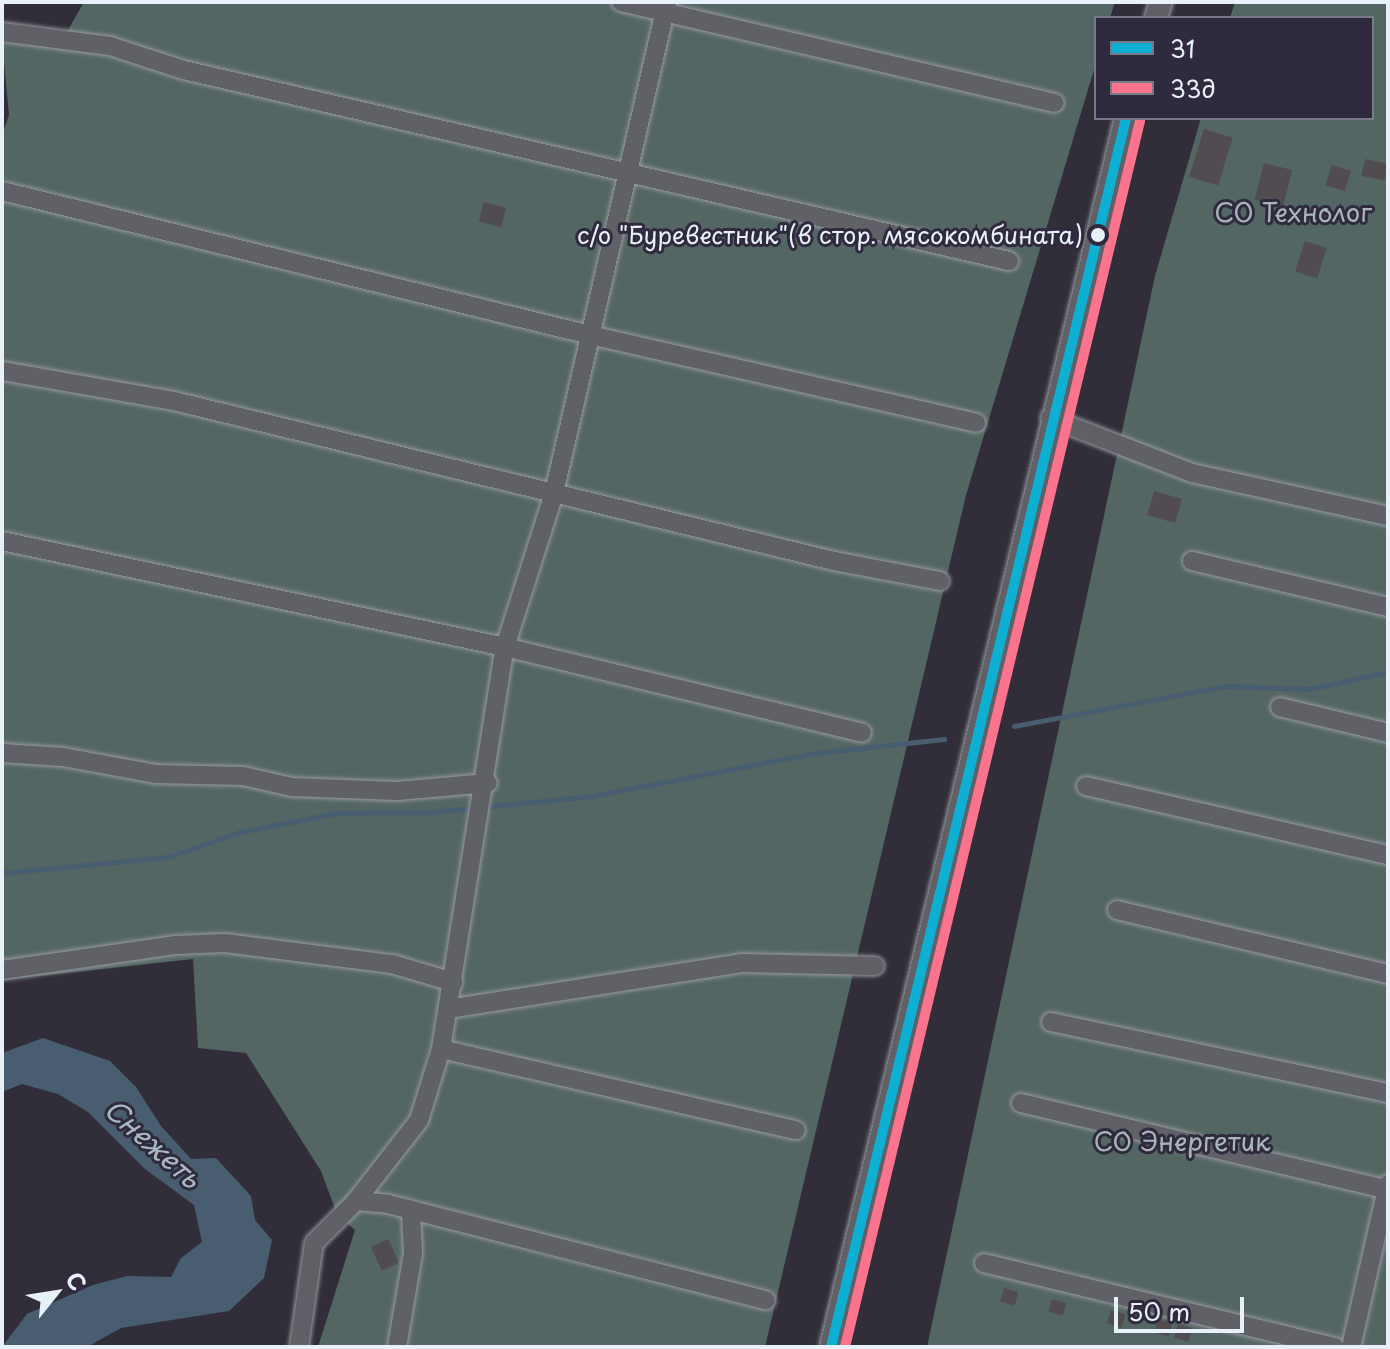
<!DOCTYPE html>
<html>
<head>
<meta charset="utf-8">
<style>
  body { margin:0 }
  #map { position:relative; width:1390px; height:1349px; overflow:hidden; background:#312e39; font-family:"Playpen Sans",sans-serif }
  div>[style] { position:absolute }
  .green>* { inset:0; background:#546663 }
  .water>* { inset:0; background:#485d6f }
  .stream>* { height:5px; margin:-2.5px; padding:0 2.5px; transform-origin:2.5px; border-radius:2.5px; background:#485d6f }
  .building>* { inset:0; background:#514b52; transform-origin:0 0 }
  .roads { filter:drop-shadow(0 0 2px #98999f) drop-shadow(0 0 2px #98999f) }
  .minor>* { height:18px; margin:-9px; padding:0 9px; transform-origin:9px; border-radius:9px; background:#606067 }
  .major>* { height:22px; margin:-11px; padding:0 11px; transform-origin:11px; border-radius:11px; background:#606067 }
  .bus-1>* { height:10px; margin:-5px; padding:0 5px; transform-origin:5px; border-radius:5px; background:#0dafd3 }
  .bus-2>* { height:10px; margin:-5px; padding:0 5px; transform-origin:5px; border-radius:5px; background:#fc738d }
  .dots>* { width:22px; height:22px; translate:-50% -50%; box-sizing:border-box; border:4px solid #2f2a3d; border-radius:50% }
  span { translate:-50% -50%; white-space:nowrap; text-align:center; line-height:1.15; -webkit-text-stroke:6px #2f2a3d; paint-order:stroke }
  .bus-label { font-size:24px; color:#e8f1f8 }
  .right { translate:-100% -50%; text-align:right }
  .park-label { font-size:26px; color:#a8b6b8 }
  .water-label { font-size:28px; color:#a9b8c3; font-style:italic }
  .frame { position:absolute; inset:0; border:4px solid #e8f1f8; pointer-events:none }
  .legend { position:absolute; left:1094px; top:16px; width:280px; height:104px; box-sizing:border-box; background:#2f2a3d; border:2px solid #797a88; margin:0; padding:10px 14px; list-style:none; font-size:24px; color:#e8f1f8 }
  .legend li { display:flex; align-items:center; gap:16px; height:40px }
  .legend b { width:40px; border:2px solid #797a88 }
  .north { position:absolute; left:16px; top:1253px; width:80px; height:80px; -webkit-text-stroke:6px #2f2a3d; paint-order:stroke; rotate:60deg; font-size:22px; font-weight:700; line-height:32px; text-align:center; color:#e8f1f8 }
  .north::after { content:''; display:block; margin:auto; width:28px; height:36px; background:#e8f1f8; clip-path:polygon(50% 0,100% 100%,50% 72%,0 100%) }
  .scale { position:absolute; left:1114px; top:1297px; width:130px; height:36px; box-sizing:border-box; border:4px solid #e8f1f8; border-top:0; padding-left:10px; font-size:24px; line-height:28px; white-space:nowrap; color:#e8f1f8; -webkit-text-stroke:6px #2f2a3d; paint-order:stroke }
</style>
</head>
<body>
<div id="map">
  <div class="green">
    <i style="clip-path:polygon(84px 2px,1115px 2px,1110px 18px,1096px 18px,1096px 63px,966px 495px,765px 1347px,318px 1347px,355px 1230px,337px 1214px,321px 1171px,246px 1053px,198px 1048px,193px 959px,2px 980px,2px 135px,9px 115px,2px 42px,59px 46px)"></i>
    <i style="clip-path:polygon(1235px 2px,1388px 2px,1388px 1347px,927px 1347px,1155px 276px,1201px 118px,1372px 118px,1372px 18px,1230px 18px)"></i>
  </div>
  <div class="water">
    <i style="clip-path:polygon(43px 1038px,110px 1061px,136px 1087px,161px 1126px,191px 1159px,216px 1158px,251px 1196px,255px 1220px,272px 1240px,264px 1278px,229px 1311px,121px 1328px,87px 1347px,2px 1347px,27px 1314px,93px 1285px,127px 1276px,171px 1277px,181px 1258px,202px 1242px,194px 1205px,145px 1169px,88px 1112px,58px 1094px,22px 1084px,2px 1092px,2px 1053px)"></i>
  </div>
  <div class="stream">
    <i style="left:1014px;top:726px;width:215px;rotate:-10.7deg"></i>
    <i style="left:1225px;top:686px;width:84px;rotate:2deg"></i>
    <i style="left:1309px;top:689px;width:81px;rotate:-12.1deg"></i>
    <i style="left:2px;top:873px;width:167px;rotate:-5.5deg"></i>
    <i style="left:168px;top:857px;width:76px;rotate:-19.1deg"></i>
    <i style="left:240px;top:832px;width:99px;rotate:-11.1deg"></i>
    <i style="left:337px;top:813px;width:96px;rotate:-0.6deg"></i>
    <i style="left:433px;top:812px;width:160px;rotate:-5.7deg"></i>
    <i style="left:592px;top:796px;width:228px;rotate:-10.9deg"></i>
    <i style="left:816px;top:753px;width:129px;rotate:-6.2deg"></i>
  </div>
  <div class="building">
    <i style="left:1204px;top:129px;width:30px;height:50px;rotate:17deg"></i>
    <i style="left:1365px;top:159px;width:24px;height:17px;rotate:12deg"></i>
    <i style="left:1264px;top:163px;width:29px;height:38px;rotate:14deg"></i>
    <i style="left:1332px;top:165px;width:20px;height:21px;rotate:18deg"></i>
    <i style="left:484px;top:202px;width:23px;height:20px;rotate:15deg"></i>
    <i style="left:1305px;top:241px;width:23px;height:32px;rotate:18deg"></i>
    <i style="left:1154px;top:491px;width:29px;height:25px;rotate:16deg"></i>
    <i style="left:388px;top:1239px;width:26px;height:19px;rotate:65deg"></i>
    <i style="left:1004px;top:1288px;width:15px;height:14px;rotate:16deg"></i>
    <i style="left:1052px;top:1299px;width:15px;height:13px;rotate:16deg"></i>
    <i style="left:1111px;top:1310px;width:15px;height:14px;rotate:16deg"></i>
    <i style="left:1158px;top:1319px;width:15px;height:14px;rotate:16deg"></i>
    <i style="left:1178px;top:1324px;width:15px;height:14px;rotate:16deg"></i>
  </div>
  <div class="roads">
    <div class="minor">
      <i style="left:621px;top:2px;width:445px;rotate:13.1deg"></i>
      <i style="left:2px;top:32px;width:109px;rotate:7.4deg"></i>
      <i style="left:110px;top:46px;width:78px;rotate:18deg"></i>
      <i style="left:184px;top:70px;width:847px;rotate:13.04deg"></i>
      <i style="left:2px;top:191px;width:605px;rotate:13.76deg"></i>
      <i style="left:590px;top:335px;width:396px;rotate:12.8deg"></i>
      <i style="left:2px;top:371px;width:175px;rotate:9.9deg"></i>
      <i style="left:174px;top:401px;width:679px;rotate:13.63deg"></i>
      <i style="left:834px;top:561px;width:108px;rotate:10.7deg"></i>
      <i style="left:1050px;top:418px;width:152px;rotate:21.2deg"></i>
      <i style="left:1192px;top:473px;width:201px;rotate:12.4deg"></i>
      <i style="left:2px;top:541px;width:514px;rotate:11.9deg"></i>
      <i style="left:505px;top:647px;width:367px;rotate:13.5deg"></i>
      <i style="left:1192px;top:561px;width:201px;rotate:13.2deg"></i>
      <i style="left:1280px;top:707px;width:111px;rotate:13.5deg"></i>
      <i style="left:2px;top:753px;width:61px;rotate:3.8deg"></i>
      <i style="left:63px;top:757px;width:95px;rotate:10.4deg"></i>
      <i style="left:156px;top:774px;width:87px;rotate:1.3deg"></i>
      <i style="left:243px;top:776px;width:50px;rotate:12.7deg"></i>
      <i style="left:292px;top:787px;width:105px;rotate:2.2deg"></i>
      <i style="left:397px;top:791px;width:91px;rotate:-5deg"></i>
      <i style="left:1086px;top:786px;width:310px;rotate:12.9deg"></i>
      <i style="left:1117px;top:910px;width:278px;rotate:13.3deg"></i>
      <i style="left:2px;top:970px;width:176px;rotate:-8.2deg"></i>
      <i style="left:176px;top:945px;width:49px;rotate:-2.3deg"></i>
      <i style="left:225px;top:943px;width:168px;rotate:7.2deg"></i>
      <i style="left:392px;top:964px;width:64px;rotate:16.4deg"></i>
      <i style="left:448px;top:1009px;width:297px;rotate:-8.9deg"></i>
      <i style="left:741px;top:963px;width:134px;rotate:1.3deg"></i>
      <i style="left:1051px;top:1022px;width:344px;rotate:11.9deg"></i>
      <i style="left:441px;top:1049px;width:364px;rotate:12.9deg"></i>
      <i style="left:1021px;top:1103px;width:377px;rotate:13.3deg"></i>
      <i style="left:356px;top:1201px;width:103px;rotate:-52.1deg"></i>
      <i style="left:419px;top:1120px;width:74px;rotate:-72.8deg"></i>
      <i style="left:441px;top:1049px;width:407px;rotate:-81deg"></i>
      <i style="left:505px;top:647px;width:162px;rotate:-72.3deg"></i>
      <i style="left:554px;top:493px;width:504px;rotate:-77.04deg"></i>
      <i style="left:984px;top:1263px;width:361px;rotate:13.5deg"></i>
      <i style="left:299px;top:1347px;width:105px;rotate:-81.8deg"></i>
      <i style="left:314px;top:1243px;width:59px;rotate:-45deg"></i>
      <i style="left:356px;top:1201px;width:32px;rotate:5deg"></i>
      <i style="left:388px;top:1204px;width:390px;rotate:14.3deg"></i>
      <i style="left:397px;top:1347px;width:95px;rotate:-80.3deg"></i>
      <i style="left:413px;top:1253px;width:40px;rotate:-92.9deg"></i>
      <i style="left:1351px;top:1347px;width:167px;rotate:-77.2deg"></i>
    </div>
    <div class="major">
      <i style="left:1156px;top:18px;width:17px;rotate:-73deg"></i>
      <i style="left:831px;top:1347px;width:1264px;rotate:-76.5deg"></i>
    </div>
  </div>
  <div class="bus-1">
    <i style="left:831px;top:1347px;width:1264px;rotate:-76.5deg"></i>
  </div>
  <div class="bus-2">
    <i style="left:845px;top:1347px;width:1261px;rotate:-76.47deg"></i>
  </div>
  <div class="dots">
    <i style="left:1098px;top:235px;background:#e8f1f8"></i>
  </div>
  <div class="bus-label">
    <span class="right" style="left:1083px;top:235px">с/о "Буревестник"(в стор. мясокомбината)</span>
  </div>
  <div class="park-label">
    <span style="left:1293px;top:212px">СО Технолог</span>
    <span style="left:1182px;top:1141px">СО Энергетик</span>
  </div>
  <div class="water-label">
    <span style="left:153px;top:1143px;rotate:42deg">Снежеть</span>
  </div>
  <div class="frame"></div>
  <ul class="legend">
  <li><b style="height:10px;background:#0dafd3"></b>31</li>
  <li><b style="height:10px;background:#fc738d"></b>33д</li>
  </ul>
  <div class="north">С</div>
  <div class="scale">50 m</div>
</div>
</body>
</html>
